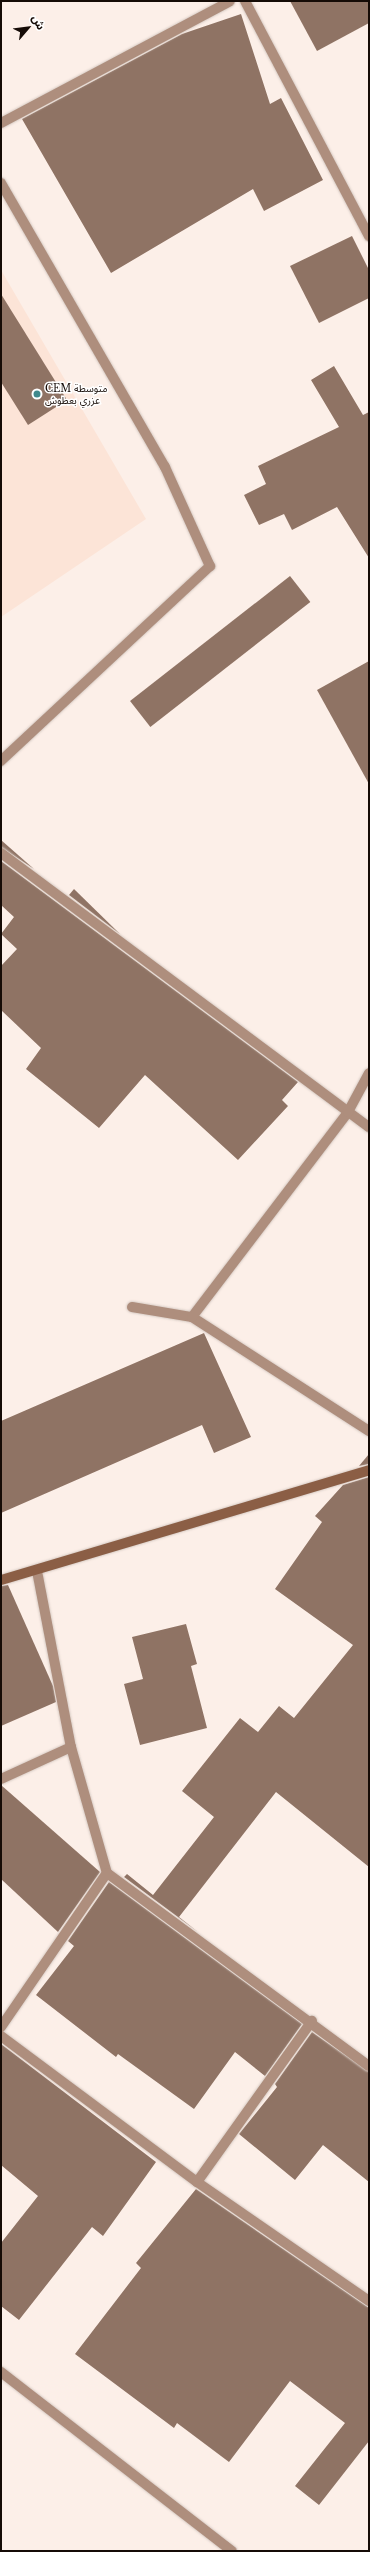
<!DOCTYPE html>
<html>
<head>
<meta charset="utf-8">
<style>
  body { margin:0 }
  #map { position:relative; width:370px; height:2552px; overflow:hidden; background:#fcefe8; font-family:"Libre Baskerville","Noto Sans Arabic",serif }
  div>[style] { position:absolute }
  .built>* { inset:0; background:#fce4d7 }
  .building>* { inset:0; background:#8f7364; transform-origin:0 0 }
  .roads { filter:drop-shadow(0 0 1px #d7cbc4) drop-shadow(0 0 1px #d7cbc4) }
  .street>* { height:10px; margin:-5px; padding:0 5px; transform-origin:5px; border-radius:5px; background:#ae8e7d }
  .secondary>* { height:10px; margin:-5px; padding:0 5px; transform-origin:5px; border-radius:5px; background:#8b5e45 }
  .dots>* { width:11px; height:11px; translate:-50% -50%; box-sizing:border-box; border:2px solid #fff; border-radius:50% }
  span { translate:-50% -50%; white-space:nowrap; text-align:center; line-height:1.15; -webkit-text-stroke:3px #fff; paint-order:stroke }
  .poi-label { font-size:10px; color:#150b06 }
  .left { translate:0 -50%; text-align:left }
  .frame { position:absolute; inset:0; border:2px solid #150b06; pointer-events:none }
  .north { position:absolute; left:8px; top:8px; width:40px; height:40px; -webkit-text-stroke:3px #fff; paint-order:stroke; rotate:62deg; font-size:11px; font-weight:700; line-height:16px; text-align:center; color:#150b06 }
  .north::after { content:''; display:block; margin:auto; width:14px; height:18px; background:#150b06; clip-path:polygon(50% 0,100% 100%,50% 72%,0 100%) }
</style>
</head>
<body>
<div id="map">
  <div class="built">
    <i style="clip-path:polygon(1px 270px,146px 519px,1px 617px)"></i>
  </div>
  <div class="building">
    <i style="clip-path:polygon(290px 1px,369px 1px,369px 23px,317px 51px)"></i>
    <i style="clip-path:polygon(241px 14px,270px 104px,281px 98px,323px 180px,264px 211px,253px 189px,111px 273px,22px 119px,182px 34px)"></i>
    <i style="clip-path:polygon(352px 236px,369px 270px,369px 298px,319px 323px,290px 266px)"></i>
    <i style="clip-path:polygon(1px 294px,67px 400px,28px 425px,1px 382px)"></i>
    <i style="clip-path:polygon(334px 366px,363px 415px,369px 412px,369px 558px,337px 507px,292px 530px,284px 514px,259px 525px,244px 495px,266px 484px,258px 466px,339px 427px,311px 380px)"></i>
    <i style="left:290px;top:576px;width:33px;height:203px;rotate:52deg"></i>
    <i style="clip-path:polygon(369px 661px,369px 784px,317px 690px)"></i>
    <i style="clip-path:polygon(1px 840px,34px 869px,1px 847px)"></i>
    <i style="clip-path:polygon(1px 861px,298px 1082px,282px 1100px,288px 1106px,238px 1160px,145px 1075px,99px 1128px,26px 1069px,41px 1048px,1px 1010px,1px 966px,17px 949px,1px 934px,14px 917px,1px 905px)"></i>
    <i style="clip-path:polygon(74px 889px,120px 934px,69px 895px)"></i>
    <i style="clip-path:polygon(204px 1333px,251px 1437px,214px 1453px,202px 1425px,1px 1513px,1px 1421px)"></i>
    <i style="clip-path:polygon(369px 1454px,369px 1464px,359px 1466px)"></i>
    <i style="clip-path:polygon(369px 1477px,369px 1867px,276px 1792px,179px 1917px,198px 1932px,124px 1877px,127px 1874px,153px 1895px,214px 1817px,182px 1791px,240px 1718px,258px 1732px,279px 1706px,294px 1718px,353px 1645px,275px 1589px,322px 1522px,315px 1516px,343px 1485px)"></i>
    <i style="clip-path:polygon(8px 1585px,53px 1686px,56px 1702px,1px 1726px,1px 1586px)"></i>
    <i style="clip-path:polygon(186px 1624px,197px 1664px,191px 1666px,207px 1728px,140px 1745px,124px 1684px,143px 1679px,132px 1637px)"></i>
    <i style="clip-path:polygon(1px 1785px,100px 1872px,58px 1932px,1px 1879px)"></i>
    <i style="clip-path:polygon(109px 1882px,302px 2024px,265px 2076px,235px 2052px,194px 2109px,118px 2054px,116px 2057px,36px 1995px,74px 1946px,68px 1941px)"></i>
    <i style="clip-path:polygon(312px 2032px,369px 2072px,369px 2182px,323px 2145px,295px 2180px,239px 2134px,277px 2087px,275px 2084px)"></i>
    <i style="clip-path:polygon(1px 2044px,156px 2162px,103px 2236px,92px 2227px,19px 2320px,1px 2306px,1px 2243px,38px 2196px,1px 2165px)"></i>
    <i style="clip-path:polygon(196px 2189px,369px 2308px,369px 2441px,319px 2505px,295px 2486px,345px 2423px,290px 2381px,229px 2462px,177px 2423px,174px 2428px,75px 2354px,141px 2268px,136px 2263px)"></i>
  </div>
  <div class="roads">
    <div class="street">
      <i style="left:245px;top:1px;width:266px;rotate:62.2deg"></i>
      <i style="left:1px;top:123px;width:259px;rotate:-28deg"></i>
      <i style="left:1px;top:183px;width:328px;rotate:60deg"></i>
      <i style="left:165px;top:467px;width:109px;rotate:65.6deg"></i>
      <i style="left:210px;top:566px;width:286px;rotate:137deg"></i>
      <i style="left:1px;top:853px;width:459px;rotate:36.7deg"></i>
      <i style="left:132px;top:1307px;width:61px;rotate:9.5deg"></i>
      <i style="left:192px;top:1317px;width:211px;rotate:32.8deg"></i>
      <i style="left:192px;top:1317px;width:258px;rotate:-52.7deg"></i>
      <i style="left:348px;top:1112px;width:44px;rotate:-61.7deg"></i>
      <i style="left:37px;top:1571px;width:179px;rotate:79.1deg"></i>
      <i style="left:71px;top:1747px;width:131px;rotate:74.1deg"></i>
      <i style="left:107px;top:1873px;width:325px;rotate:36.4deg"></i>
      <i style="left:1px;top:1779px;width:77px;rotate:-24.6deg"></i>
      <i style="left:1px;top:2027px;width:187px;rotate:-55.5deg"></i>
      <i style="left:1px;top:2036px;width:244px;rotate:36.7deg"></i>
      <i style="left:197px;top:2182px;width:209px;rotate:34.7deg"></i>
      <i style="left:197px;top:2182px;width:198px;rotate:-54.5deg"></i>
      <i style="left:1px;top:2372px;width:292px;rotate:37.8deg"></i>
    </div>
    <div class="secondary">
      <i style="left:1px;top:1580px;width:384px;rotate:-16.6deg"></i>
    </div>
  </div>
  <div class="dots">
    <i style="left:37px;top:394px;background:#40898c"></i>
  </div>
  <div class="poi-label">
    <span class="left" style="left:45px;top:394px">CEM متوسطة<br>عزري بعطوش</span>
  </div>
  <div class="frame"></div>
  <div class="north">ش</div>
</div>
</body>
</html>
